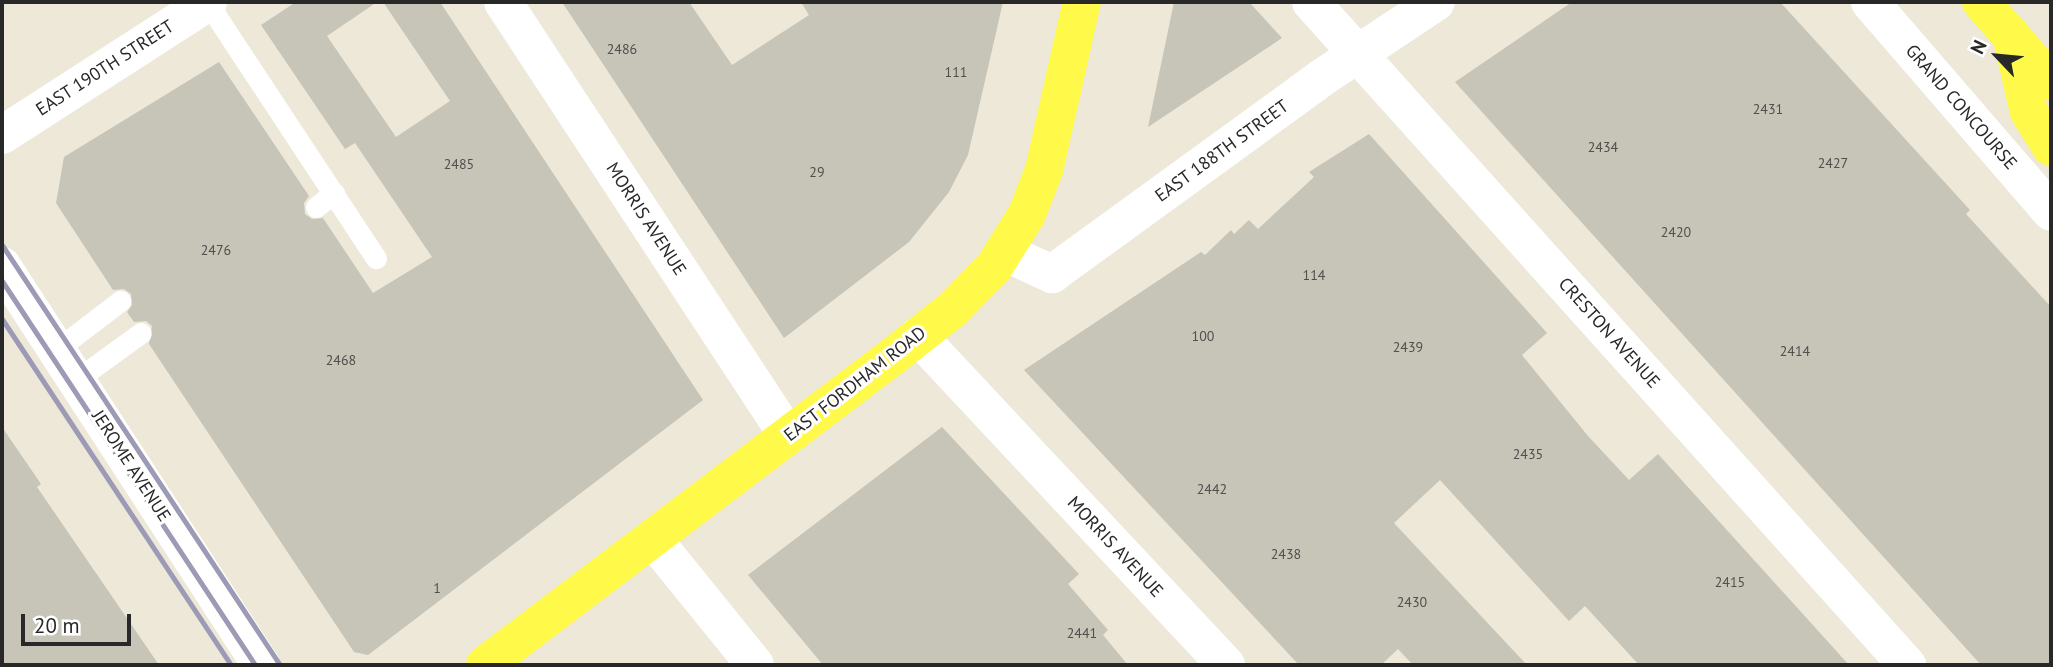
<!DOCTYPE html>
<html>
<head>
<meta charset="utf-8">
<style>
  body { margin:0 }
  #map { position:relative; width:2053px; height:667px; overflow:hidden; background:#ede8d8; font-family:"PT Sans",sans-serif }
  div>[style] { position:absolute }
  .building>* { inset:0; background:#c7c4b8 }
  .service>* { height:21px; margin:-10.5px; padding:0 10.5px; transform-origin:10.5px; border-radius:10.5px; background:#fff }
  .minor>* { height:38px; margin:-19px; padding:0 19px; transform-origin:19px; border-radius:19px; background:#fff }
  .tertiary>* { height:38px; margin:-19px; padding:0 19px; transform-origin:19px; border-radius:19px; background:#fff }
  .secondary>* { height:38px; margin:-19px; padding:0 19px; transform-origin:19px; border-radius:19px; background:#fff }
  .primary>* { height:38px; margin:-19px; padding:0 19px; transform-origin:19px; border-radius:19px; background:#fff94a }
  .rail>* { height:5px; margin:-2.5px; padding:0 2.5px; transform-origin:2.5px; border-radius:2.5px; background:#9c9ab5 }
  span { translate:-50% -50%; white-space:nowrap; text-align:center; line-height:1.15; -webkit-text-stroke:6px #fff; paint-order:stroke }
  .number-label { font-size:14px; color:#504f4c }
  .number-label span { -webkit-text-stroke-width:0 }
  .street-label { font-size:18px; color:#282828 }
  .frame { position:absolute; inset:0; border:4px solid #282828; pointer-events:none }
  .north { position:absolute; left:1962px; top:21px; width:70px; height:70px; -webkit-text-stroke:5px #fff; paint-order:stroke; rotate:296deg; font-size:19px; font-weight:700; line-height:28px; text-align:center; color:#282828 }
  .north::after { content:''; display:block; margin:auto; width:24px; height:32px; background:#282828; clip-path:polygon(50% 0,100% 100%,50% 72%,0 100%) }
  .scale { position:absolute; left:21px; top:614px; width:110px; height:32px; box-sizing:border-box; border:4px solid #282828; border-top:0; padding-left:9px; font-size:21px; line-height:24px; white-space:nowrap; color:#282828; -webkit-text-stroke:5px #fff; paint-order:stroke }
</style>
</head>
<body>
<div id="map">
  <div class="building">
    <i style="clip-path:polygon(296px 2px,377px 2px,327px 36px,396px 137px,450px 101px,383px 2px,440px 2px,703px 400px,368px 655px,354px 652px,149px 344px,152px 326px,146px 321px,134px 322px,127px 312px,132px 305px,131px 294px,124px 289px,113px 290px,56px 203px,64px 157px,219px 62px,309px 196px,304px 203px,305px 214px,312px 219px,323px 218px,373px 293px,432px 257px,355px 143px,345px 149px,261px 25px)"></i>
    <i style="clip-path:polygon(562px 2px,689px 2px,732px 65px,809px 15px,801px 2px,1003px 2px,968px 155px,949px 192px,909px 242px,784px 338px)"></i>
    <i style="clip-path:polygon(1174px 2px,1249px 2px,1282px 38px,1148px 127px)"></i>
    <i style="clip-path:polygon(1572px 2px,1780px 2px,1970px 210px,1966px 214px,2051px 307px,2051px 665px,1981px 665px,1455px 82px)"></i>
    <i style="clip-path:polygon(1369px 134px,1547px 333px,1522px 355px,1588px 436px,1629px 480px,1658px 454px,1849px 665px,1639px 665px,1585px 606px,1569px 621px,1440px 480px,1394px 523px,1527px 665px,1413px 665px,1398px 649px,1381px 665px,1299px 665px,1024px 370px,1201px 252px,1205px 255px,1231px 230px,1234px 234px,1249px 220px,1258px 229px,1314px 177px,1309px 172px)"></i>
    <i style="clip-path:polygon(2px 427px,41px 484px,37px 487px,159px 665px,2px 665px)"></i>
    <i style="clip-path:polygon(942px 427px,1079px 574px,1068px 584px,1108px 630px,1103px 635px,1128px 665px,823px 665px,748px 575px)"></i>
  </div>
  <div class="service">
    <i style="left:207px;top:2px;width:307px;rotate:56.6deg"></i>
    <i style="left:316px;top:207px;width:23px;rotate:-38deg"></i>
    <i style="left:56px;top:350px;width:81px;rotate:-37.4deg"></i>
    <i style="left:76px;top:380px;width:80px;rotate:-35.9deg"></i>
  </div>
  <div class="minor">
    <i style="left:503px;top:2px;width:519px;rotate:56.71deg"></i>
    <i style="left:1311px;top:2px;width:892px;rotate:48.05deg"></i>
    <i style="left:2px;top:135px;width:245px;rotate:-32.8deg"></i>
    <i style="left:1006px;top:253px;width:51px;rotate:24.5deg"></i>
    <i style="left:1052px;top:274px;width:331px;rotate:-36deg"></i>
    <i style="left:1320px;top:79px;width:139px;rotate:-33.6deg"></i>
    <i style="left:918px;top:336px;width:451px;rotate:46.9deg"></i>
    <i style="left:653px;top:539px;width:162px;rotate:51deg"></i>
  </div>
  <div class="tertiary">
    <i style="left:1870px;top:2px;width:277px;rotate:49.2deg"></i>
  </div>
  <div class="secondary">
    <i style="left:2px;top:266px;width:476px;rotate:57deg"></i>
  </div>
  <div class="primary">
    <i style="left:1981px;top:2px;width:106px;rotate:48.5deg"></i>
    <i style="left:2011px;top:35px;width:79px;rotate:76.8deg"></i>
    <i style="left:2029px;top:112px;width:41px;rotate:57.8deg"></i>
    <i style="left:485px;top:665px;width:510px;rotate:-37.12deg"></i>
    <i style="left:892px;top:357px;width:78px;rotate:-38.2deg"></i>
    <i style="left:953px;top:309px;width:59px;rotate:-45.7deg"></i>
    <i style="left:994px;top:267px;width:62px;rotate:-58.1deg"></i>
    <i style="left:1027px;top:214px;width:47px;rotate:-68.9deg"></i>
    <i style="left:1044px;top:170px;width:172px;rotate:-77.3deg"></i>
  </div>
  <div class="rail">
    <i style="left:2px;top:245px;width:504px;rotate:56.5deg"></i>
    <i style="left:2px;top:281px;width:460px;rotate:56.6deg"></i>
    <i style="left:2px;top:319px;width:415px;rotate:56.5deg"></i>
  </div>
  <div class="number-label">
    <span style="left:622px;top:49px">2486</span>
    <span style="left:956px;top:72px">111</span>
    <span style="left:1768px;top:109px">2431</span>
    <span style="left:1603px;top:147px">2434</span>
    <span style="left:1833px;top:163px">2427</span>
    <span style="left:459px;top:164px">2485</span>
    <span style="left:817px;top:172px">29</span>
    <span style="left:1676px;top:232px">2420</span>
    <span style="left:216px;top:250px">2476</span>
    <span style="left:1314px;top:275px">114</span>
    <span style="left:1203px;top:336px">100</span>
    <span style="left:1408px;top:347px">2439</span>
    <span style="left:1795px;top:351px">2414</span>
    <span style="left:341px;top:360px">2468</span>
    <span style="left:1528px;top:454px">2435</span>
    <span style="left:1212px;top:489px">2442</span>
    <span style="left:1286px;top:554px">2438</span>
    <span style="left:1730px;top:582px">2415</span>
    <span style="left:437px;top:588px">1</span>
    <span style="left:1412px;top:602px">2430</span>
    <span style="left:1082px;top:633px">2441</span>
  </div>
  <div class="street-label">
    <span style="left:105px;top:68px;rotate:-33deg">EAST 190TH STREET</span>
    <span style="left:1961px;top:107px;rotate:49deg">GRAND CONCOURSE</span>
    <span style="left:1222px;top:151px;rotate:-36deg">EAST 188TH STREET</span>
    <span style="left:646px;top:219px;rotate:57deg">MORRIS AVENUE</span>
    <span style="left:1609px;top:333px;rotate:48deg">CRESTON AVENUE</span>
    <span style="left:855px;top:384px;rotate:-38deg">EAST FORDHAM ROAD</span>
    <span style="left:131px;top:466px;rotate:57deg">JEROME AVENUE</span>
    <span style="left:1115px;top:547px;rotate:47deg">MORRIS AVENUE</span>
  </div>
  <div class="frame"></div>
  <div class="north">N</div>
  <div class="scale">20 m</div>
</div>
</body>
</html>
